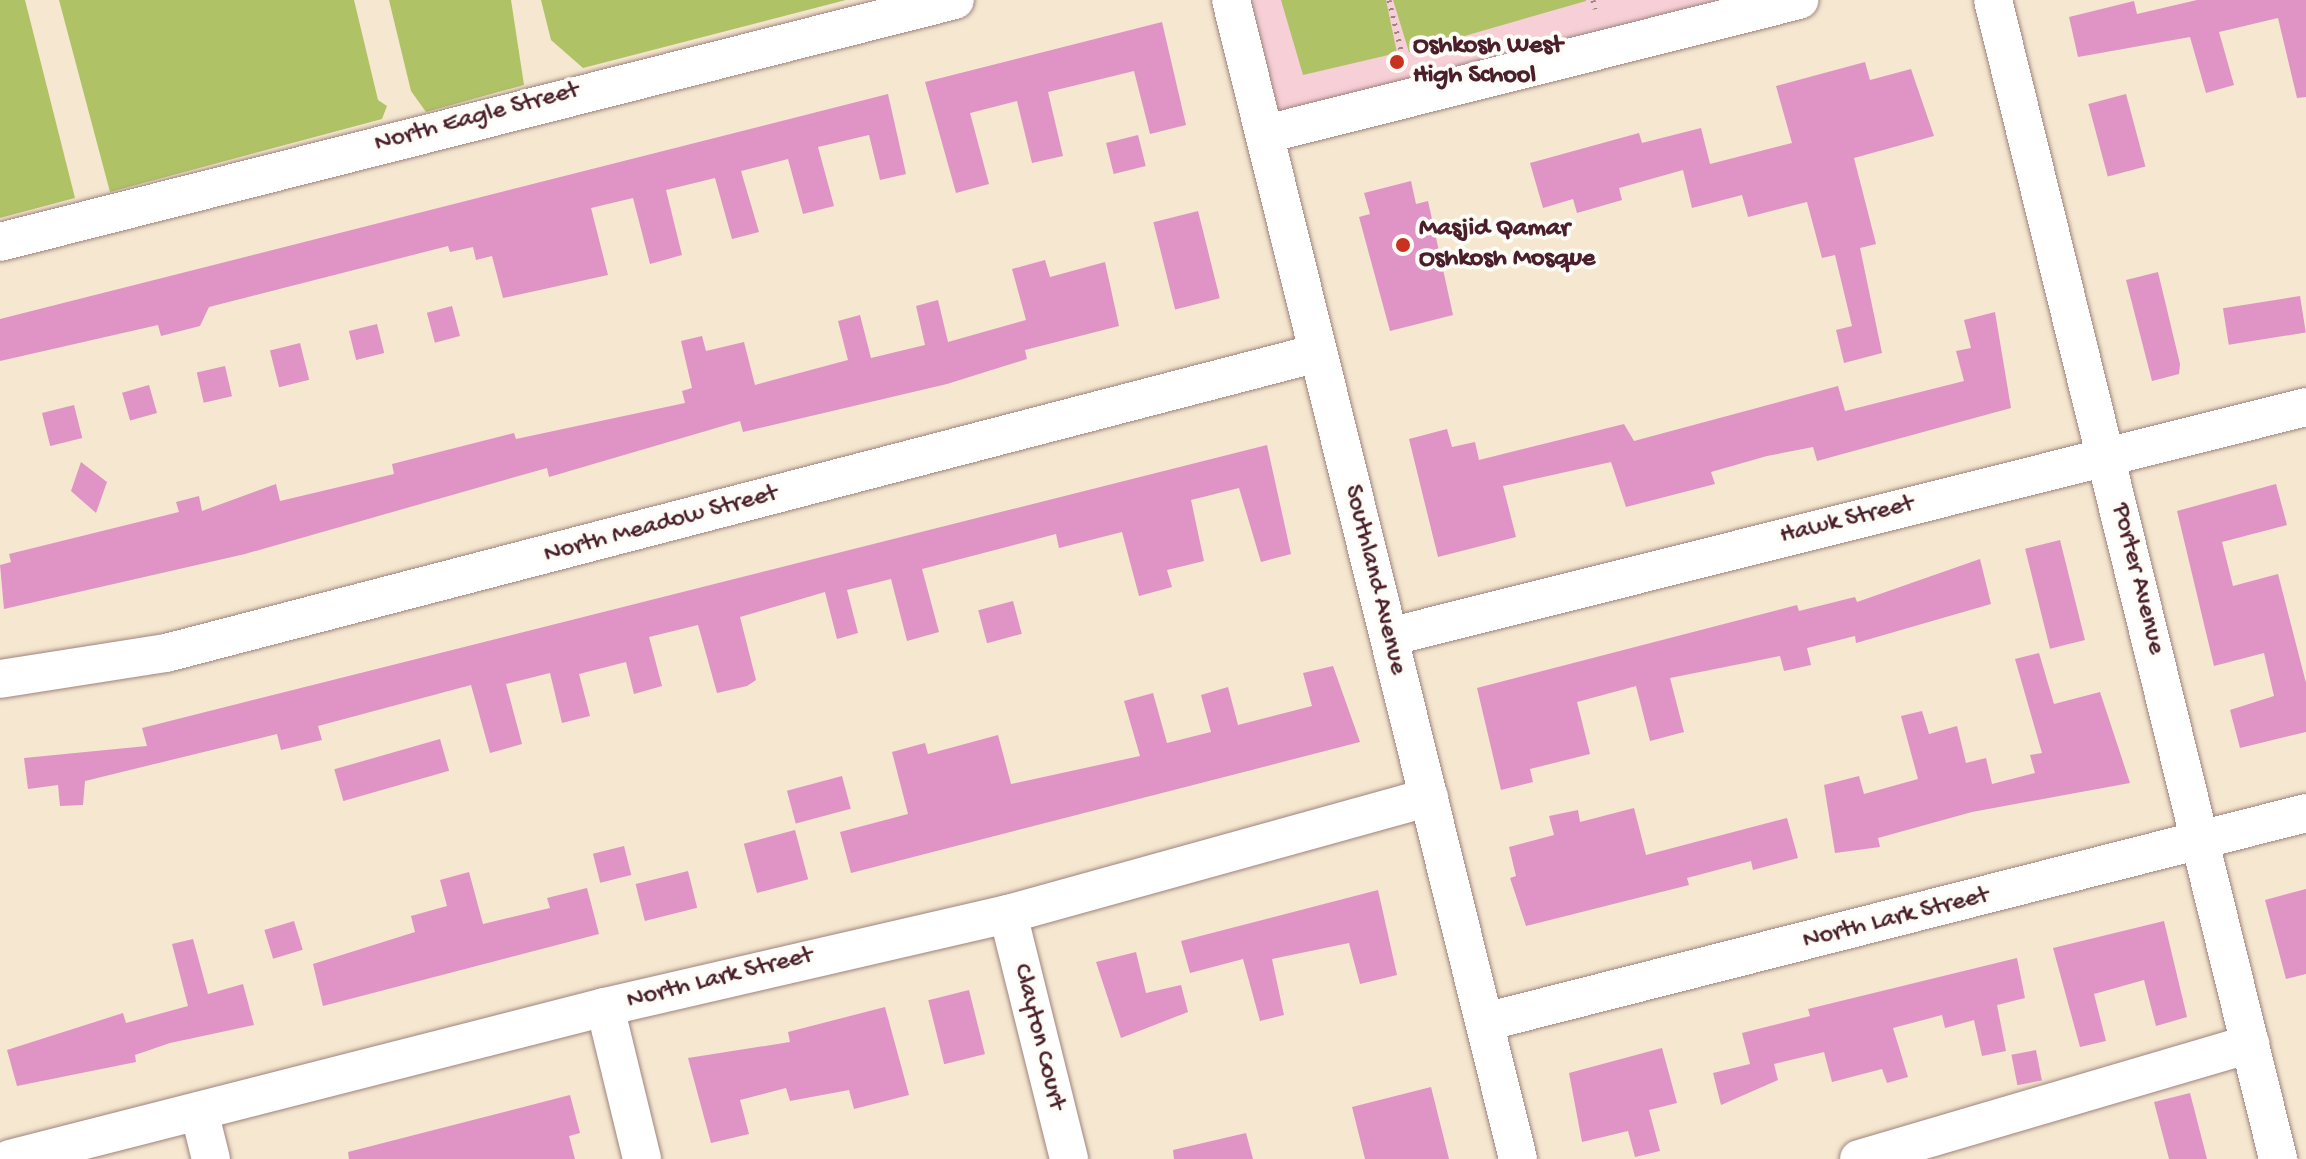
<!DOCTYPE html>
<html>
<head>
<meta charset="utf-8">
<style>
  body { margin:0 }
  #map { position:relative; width:2306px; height:1159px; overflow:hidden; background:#f5e7d0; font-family:"Gochi Hand",sans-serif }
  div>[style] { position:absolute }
  .built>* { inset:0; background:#f6cfd7 }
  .green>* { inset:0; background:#b0c266 }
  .building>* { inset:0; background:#df94c5; transform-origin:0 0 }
  .path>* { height:5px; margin-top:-2.5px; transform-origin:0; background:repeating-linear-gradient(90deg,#a0837e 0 2px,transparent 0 8px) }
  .roads { filter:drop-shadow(0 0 2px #a0837e) drop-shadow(0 0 2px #a0837e) }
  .minor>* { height:38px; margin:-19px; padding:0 19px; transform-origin:19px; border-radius:19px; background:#fff }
  .dots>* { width:22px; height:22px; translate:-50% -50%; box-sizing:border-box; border:4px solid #fdfcf7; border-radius:50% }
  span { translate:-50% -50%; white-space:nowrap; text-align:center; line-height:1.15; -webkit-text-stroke:8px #fdfcf7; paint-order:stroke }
  .poi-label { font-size:26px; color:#4a1f2b; font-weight:700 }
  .left { translate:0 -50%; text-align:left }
  .street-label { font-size:26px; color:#4a1f2b }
</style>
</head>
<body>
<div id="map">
  <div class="built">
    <i style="clip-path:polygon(1231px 0,1790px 0,1266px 134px)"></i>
  </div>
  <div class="green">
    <i style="clip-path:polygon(0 0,25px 0,75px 198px,0 218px)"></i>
    <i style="clip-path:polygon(59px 0,354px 0,378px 100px,387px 106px,382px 119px,110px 192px)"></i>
    <i style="clip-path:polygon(389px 0,511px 0,524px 85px,426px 112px,411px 91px)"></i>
    <i style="clip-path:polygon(541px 0,846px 0,583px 68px,551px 40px)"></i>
    <i style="clip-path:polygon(1281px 0,1386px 0,1397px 53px,1303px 75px)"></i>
    <i style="clip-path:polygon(1393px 0,1586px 0,1586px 1px,1409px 52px)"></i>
  </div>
  <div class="building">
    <i style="clip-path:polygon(2197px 0,2306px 0,2306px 97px,2297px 98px,2278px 18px,2219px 32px,2234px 85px,2206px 93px,2190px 37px,2078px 57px,2069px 17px,2134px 1px,2137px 14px)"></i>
    <i style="clip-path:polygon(1162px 22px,1186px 125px,1150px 134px,1134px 71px,1048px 92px,1063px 156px,1032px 163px,1017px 101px,970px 113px,989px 184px,956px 193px,925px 82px)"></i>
    <i style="clip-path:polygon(1865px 62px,1870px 80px,1911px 69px,1934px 136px,1854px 158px,1876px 244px,1860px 248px,1882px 353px,1844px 363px,1836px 330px,1852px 326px,1835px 255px,1822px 258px,1807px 202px,1748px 217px,1742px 195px,1692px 208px,1683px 170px,1619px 188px,1622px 200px,1577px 213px,1573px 199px,1543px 208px,1530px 163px,1639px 133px,1642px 143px,1701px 128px,1710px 164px,1792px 143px,1776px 86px)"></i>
    <i style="clip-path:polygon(888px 94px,906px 174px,880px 180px,869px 135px,818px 147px,834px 206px,803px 214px,788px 159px,741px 171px,759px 232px,732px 239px,715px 178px,666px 190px,682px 255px,650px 264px,633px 198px,591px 208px,608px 275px,503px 298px,492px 256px,476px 260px,473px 247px,450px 252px,448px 246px,209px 307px,200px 326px,161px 336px,158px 325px,0 361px,0 319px)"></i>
    <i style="left:2126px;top:94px;width:75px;height:39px;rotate:75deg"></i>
    <i style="left:1138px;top:135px;width:32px;height:33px;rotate:76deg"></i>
    <i style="clip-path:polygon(1411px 181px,1416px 204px,1428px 201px,1453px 315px,1390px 331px,1359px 217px,1370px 214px,1364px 193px)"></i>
    <i style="left:1198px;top:211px;width:90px;height:46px;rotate:76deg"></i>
    <i style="clip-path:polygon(1045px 260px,1050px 277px,1105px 262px,1119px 326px,1025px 350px,1027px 359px,947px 384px,743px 432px,740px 421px,549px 477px,547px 468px,245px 554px,4px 609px,0 565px,11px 562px,9px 554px,179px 512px,176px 502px,199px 496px,202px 511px,276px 484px,280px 501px,394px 474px,392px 464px,514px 433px,516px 439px,685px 403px,682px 391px,692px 388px,681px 341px,702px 336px,706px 351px,744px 342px,755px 385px,848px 360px,838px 321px,860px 315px,871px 358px,925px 345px,916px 306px,938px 300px,948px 342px,1026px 320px,1012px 269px)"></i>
    <i style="clip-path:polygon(2158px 272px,2180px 364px,2179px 374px,2152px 381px,2126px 280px)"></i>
    <i style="left:2300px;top:296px;width:37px;height:78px;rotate:81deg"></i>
    <i style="left:452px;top:306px;width:31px;height:26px;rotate:75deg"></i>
    <i style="clip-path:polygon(1995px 312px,2011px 408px,1817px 461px,1813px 447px,1767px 456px,1711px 472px,1715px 484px,1626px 507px,1611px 462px,1503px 486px,1516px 537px,1438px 557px,1409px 439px,1447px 429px,1452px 447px,1475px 442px,1479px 460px,1624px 424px,1634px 441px,1838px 386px,1845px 411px,1964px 381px,1956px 351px,1971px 348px,1964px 320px)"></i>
    <i style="left:377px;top:324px;width:30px;height:29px;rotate:76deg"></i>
    <i style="left:300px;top:343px;width:38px;height:31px;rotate:76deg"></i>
    <i style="left:225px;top:366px;width:31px;height:29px;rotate:77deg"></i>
    <i style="left:149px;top:385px;width:29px;height:28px;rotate:74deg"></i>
    <i style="left:74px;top:405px;width:34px;height:33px;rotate:76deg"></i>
    <i style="clip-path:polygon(1267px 445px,1291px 554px,1261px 562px,1239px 488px,1191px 500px,1204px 561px,1167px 570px,1172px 587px,1139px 596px,1122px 532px,1059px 548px,1056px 534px,922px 569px,939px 632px,907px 641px,891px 579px,847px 590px,858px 633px,837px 639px,825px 592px,740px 617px,756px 680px,747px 686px,717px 693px,698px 625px,649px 637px,662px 686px,634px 694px,626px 662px,579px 674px,590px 716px,562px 723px,550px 673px,506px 684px,522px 744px,490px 753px,471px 685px,318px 726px,322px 740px,281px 750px,277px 734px,85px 781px,83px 805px,60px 806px,58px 785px,28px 789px,24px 758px,147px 746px,142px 728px)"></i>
    <i style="clip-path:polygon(81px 462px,107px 482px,96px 513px,71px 491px)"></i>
    <i style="clip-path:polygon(2276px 484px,2287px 525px,2222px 542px,2233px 586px,2278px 574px,2306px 683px,2306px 732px,2240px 748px,2230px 710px,2274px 696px,2264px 653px,2214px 666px,2177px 511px)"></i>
    <i style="left:2060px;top:540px;width:103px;height:36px;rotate:76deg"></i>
    <i style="clip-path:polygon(1980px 559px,1991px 604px,1856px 643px,1855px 636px,1807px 648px,1811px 665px,1784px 671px,1780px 656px,1670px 678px,1684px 732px,1650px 741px,1636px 686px,1577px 702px,1590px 754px,1530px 769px,1533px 782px,1501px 790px,1477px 688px,1797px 605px,1799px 611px,1855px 597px,1857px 602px)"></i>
    <i style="left:1013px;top:601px;width:34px;height:36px;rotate:75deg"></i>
    <i style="clip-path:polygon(2039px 653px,2054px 704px,2100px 692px,2130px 783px,1972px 812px,1878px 838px,1880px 847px,1835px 853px,1824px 785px,1859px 776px,1864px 794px,1918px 779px,1901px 716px,1922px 711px,1929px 734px,1957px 726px,1966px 763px,1986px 758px,1992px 784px,2035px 773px,2030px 755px,2042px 753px,2015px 659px)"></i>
    <i style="clip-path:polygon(1333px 666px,1360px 742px,851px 873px,840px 832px,908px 814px,892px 752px,925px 743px,928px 754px,998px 735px,1011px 784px,1140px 756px,1124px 701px,1153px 693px,1167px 743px,1211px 732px,1201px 695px,1228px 687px,1238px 725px,1312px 706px,1303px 673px)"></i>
    <i style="left:440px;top:739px;width:33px;height:110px;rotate:74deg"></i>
    <i style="left:842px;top:776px;width:34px;height:57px;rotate:75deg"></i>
    <i style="clip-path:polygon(1634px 808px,1646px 855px,1787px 818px,1798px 858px,1753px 870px,1751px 861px,1687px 878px,1689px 885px,1526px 926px,1510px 878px,1516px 876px,1509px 847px,1554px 835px,1549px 816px,1578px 810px,1580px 822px)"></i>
    <i style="left:795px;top:830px;width:51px;height:53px;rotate:75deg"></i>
    <i style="left:624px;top:846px;width:30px;height:32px;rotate:76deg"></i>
    <i style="left:688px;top:871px;width:38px;height:54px;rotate:76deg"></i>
    <i style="clip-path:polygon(469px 872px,483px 924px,550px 908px,547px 898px,587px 888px,599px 934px,323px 1006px,313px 964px,415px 932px,411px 916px,447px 906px,440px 880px)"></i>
    <i style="clip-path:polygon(2306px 889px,2306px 974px,2286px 979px,2265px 900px)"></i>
    <i style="clip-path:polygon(1378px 890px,1397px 975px,1360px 984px,1349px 943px,1272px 959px,1284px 1015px,1260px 1021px,1243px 959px,1190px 973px,1181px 941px)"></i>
    <i style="left:294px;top:921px;width:30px;height:31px;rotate:73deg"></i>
    <i style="clip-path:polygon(2164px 921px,2187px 1017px,2156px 1026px,2144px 980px,2094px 994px,2106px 1041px,2080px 1047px,2053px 948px)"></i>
    <i style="clip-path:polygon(193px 939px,208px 994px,243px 984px,254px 1025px,170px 1043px,135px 1055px,136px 1062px,17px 1086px,7px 1050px,123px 1013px,126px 1023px,188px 1006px,172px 944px)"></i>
    <i style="clip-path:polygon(1136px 952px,1146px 993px,1181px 985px,1188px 1012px,1121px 1038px,1096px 962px)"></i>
    <i style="clip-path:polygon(2017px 958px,2025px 998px,1997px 1005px,2006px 1051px,1982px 1056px,1974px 1020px,1945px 1028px,1942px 1015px,1893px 1028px,1908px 1077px,1887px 1083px,1882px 1069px,1832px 1082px,1824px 1052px,1774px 1064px,1778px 1080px,1721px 1105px,1713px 1073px,1750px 1064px,1742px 1033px,1810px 1016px,1808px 1009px)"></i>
    <i style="left:969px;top:990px;width:66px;height:42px;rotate:76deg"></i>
    <i style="clip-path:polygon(885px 1007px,909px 1095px,854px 1109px,849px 1090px,790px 1101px,786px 1088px,740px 1100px,749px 1134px,711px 1143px,688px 1058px,790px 1042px,788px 1032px)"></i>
    <i style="clip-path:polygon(1662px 1048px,1677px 1103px,1649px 1110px,1660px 1151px,1635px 1157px,1628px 1131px,1582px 1142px,1569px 1073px)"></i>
    <i style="left:2036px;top:1050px;width:31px;height:25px;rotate:79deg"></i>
    <i style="clip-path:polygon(1431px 1087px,1449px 1159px,1365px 1159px,1352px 1107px)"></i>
    <i style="clip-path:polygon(2190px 1093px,2207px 1159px,2169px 1159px,2154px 1102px)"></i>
    <i style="clip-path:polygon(570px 1095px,580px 1133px,569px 1136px,575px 1159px,349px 1159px,348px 1152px)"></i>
    <i style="clip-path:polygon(1246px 1133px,1253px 1159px,1174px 1159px,1173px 1150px)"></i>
  </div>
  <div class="path">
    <i style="left:1389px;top:0;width:60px;rotate:76.4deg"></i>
    <i style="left:1593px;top:0;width:9px;rotate:77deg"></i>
  </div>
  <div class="roads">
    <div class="minor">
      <i style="left:1231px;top:0;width:1194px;rotate:76.09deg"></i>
      <i style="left:1993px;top:0;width:1194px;rotate:76.18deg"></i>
      <i style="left:1266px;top:134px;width:550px;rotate:-14.11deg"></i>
      <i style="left:0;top:242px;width:985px;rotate:-14.22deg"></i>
      <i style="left:1389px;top:637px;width:945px;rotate:-14.08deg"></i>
      <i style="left:0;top:679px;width:168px;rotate:-8.9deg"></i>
      <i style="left:166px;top:653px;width:1190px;rotate:-14.6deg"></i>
      <i style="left:1008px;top:914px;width:252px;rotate:76deg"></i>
      <i style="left:605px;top:1007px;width:156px;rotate:76.3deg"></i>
      <i style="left:1485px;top:1022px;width:847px;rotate:-14.28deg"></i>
      <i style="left:199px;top:1111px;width:49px;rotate:76deg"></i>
      <i style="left:10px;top:1159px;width:614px;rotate:-14.33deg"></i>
      <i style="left:605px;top:1007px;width:414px;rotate:-13deg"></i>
      <i style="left:1008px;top:914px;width:437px;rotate:-15.5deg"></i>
      <i style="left:1859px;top:1159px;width:408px;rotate:-16.4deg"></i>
    </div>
  </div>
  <div class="dots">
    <i style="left:1397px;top:62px;background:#c8321e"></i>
    <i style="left:1403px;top:245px;background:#c8321e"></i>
  </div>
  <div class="poi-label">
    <span class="left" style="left:1413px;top:62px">Oshkosh West<br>High School</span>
    <span class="left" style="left:1419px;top:245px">Masjid Qamar<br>Oshkosh Mosque</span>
  </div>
  <div class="street-label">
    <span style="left:477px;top:118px;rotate:-15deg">North Eagle Street</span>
    <span style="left:1847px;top:521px;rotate:-14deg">Hawk Street</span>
    <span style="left:661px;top:525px;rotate:-15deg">North Meadow Street</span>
    <span style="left:2137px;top:579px;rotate:76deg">Porter Avenue</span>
    <span style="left:1374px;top:580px;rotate:76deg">Southland Avenue</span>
    <span style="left:1896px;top:919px;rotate:-14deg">North Lark Street</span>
    <span style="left:720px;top:979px;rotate:-14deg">North Lark Street</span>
    <span style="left:1038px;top:1037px;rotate:76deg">Clayton Court</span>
  </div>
</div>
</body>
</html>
